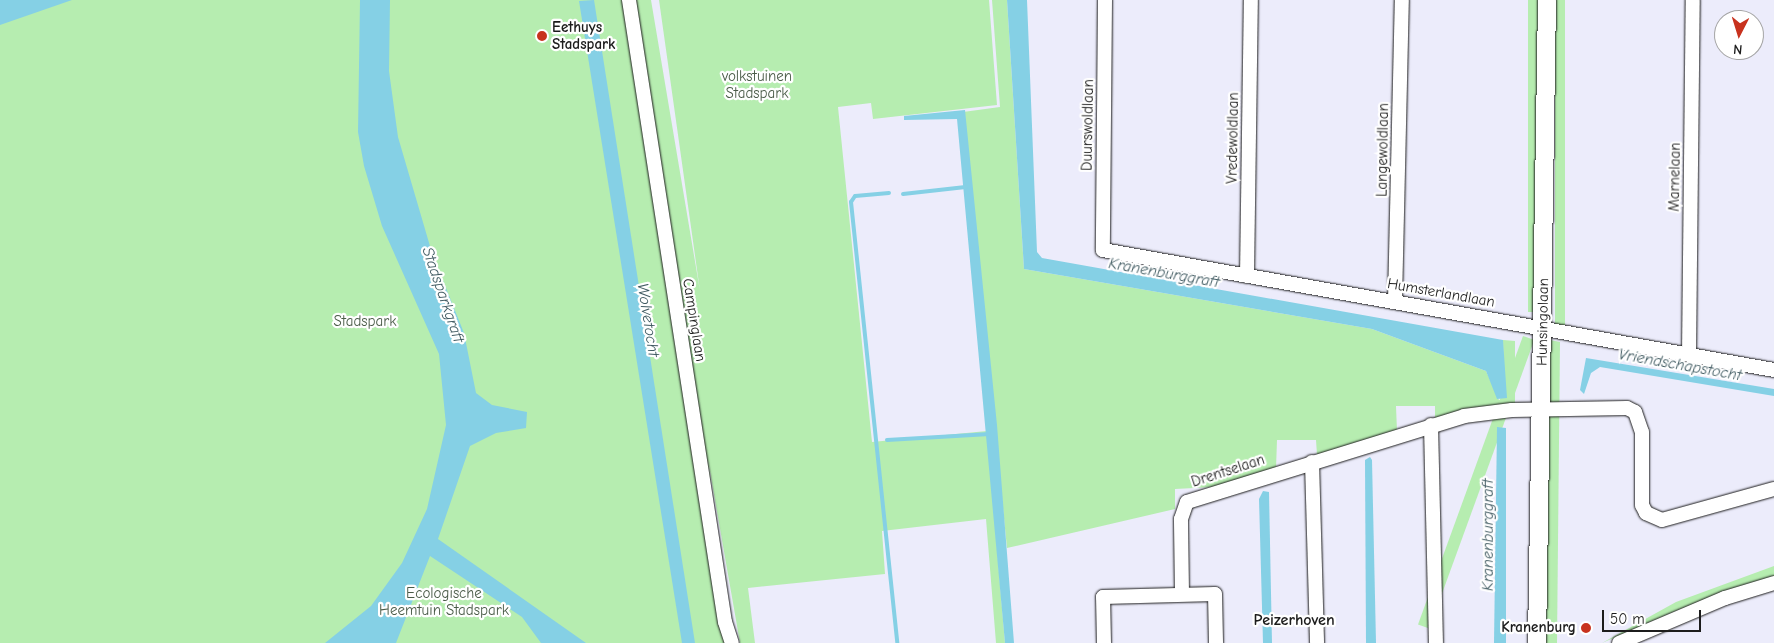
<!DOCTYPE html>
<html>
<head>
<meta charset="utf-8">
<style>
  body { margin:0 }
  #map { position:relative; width:1774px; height:643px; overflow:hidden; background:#ececfb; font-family:"Comic Neue",sans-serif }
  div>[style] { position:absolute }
  .green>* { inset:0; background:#b6edb0; transform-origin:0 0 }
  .water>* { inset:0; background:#85d0e5 }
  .stream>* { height:4px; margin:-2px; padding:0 2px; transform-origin:2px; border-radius:2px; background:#85d0e5 }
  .roads { filter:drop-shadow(0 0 1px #1c1c1c) drop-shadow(0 0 1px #1c1c1c) }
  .minor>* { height:14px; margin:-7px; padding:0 7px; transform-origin:7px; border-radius:7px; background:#fff }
  .tertiary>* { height:18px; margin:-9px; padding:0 9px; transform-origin:9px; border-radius:9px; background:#fff }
  .dots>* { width:14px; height:14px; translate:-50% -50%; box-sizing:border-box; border:2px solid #fff; border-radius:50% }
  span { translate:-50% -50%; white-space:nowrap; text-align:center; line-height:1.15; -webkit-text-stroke:4.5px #fff; paint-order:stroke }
  .poi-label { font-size:15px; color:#1c1c1c; font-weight:700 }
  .left { translate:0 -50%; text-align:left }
  .right { translate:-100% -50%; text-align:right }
  .park-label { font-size:15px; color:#4a5b48 }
  .street-label { font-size:15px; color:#1c1c1c }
  .water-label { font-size:16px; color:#415b62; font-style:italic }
  .neighbourhood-label { font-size:16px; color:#1c1c1c; font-weight:700 }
  .north { position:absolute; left:1714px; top:10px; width:50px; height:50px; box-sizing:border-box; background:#fff; border:1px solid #a4a4a4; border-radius:50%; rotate:185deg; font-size:14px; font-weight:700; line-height:20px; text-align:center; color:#1c1c1c }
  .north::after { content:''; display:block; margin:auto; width:18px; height:22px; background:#c8321e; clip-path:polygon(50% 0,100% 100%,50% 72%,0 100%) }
  .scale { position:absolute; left:1602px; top:610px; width:99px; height:22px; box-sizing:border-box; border:2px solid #1c1c1c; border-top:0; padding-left:6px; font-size:15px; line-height:18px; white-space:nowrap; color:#1c1c1c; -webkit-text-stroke:4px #fff; paint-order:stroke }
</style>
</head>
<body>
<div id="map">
  <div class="green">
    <i style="clip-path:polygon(0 0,651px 0,700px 291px,659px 0,989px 0,997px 105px,873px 119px,871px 103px,838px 107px,872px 442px,987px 431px,1005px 643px,996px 643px,986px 519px,882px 531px,885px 574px,748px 588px,755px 643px,740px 643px,708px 460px,730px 643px,0 643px)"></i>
    <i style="clip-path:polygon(992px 0,1007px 0,1024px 269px,1372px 329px,1486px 371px,1499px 400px,1504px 400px,1503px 340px,1515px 341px,1515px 406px,1435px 419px,1435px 406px,1396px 406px,1397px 431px,1317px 455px,1316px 440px,1277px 440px,1276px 469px,1214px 487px,1175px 489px,1175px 509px,1007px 548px,963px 112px,1000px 107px)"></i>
    <i style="left:1528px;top:0;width:11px;height:312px"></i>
    <i style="left:1555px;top:0;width:10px;height:325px"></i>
    <i style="left:1523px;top:336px;width:12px;height:307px;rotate:20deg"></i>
    <i style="clip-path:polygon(1550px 340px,1560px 342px,1557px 643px,1544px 643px)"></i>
    <i style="clip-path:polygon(1774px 566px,1774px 577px,1678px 610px,1602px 643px,1676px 602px)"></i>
  </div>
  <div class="water">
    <i style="clip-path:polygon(0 0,72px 0,0 25px)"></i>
    <i style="clip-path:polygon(360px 0,390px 0,389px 71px,398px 137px,432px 253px,464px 333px,476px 393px,492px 405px,527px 412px,526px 428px,496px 433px,470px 446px,438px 539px,586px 643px,541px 643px,522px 617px,430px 556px,396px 643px,325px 643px,371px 606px,402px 563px,427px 509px,446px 425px,439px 354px,382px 226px,364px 166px,358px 132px)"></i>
    <i style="clip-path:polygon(594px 0,695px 643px,682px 643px,579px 1px)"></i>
    <i style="clip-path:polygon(1007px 0,1027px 0,1037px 252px,1042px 258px,1503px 340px,1507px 398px,1497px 399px,1486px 371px,1372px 329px,1024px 269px)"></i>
    <i style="clip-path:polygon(965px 110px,997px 425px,1014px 643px,1005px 643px,957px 119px,904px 120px,904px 116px)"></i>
    <i style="clip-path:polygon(1586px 358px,1774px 389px,1774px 396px,1600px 367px,1591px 373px,1584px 394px,1580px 390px)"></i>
    <i style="clip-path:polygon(1497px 427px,1506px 428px,1506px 643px,1494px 643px)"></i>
    <i style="clip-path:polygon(1370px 457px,1372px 460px,1376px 643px,1366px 643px,1365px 460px)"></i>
    <i style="clip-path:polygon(1269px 492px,1272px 643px,1263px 643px,1259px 499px,1263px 491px)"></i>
  </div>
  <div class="stream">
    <i style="left:889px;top:193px;width:34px;rotate:175deg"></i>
    <i style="left:855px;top:196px;width:7px;rotate:124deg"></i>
    <i style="left:851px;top:202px;width:443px;rotate:84deg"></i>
    <i style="left:903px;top:194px;width:63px;rotate:-6.3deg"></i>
    <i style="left:887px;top:440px;width:103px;rotate:-3.3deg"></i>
  </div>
  <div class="roads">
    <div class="minor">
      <i style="left:629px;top:0;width:629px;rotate:81.23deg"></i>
      <i style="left:725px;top:622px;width:22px;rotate:72deg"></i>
      <i style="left:1105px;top:0;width:250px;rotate:90.5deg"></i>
      <i style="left:1103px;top:250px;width:682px;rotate:10.14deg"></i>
      <i style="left:1247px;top:276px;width:276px;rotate:-89.2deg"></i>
      <i style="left:1395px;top:301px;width:301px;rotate:-88.7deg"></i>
      <i style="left:1689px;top:355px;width:355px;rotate:-89.4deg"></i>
      <i style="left:1431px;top:425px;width:218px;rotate:88.7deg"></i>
      <i style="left:1312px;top:462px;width:181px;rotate:88.4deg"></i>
      <i style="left:1182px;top:594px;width:75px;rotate:-90.8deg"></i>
      <i style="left:1181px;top:519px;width:18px;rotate:-71deg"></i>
      <i style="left:1187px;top:502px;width:290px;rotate:-17.2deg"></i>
      <i style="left:1464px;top:416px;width:48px;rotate:-7.1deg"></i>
      <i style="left:1512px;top:410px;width:115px;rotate:-1deg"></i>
      <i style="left:1627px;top:408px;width:9px;rotate:27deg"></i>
      <i style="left:1635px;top:412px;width:21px;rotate:71deg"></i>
      <i style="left:1642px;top:432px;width:73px;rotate:90deg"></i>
      <i style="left:1642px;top:505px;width:9px;rotate:63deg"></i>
      <i style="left:1646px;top:513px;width:17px;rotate:24deg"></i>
      <i style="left:1662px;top:520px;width:116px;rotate:-15.5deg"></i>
      <i style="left:1104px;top:643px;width:46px;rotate:-91.2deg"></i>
      <i style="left:1103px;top:597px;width:112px;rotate:-1.5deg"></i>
      <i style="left:1215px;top:594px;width:49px;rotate:88.8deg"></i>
      <i style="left:1619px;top:643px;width:115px;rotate:-23deg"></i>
      <i style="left:1725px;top:598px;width:51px;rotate:-17deg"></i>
    </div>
    <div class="tertiary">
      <i style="left:1537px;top:643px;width:643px;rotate:-89.11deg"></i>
    </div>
  </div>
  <div class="dots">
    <i style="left:542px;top:36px;background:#c8321e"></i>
    <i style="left:1586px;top:628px;background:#c8321e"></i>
  </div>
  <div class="poi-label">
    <span class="left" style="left:552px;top:36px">Eethuys<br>Stadspark</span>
    <span class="right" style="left:1576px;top:628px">Kranenburg</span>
  </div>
  <div class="park-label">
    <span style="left:757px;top:85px">volkstuinen<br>Stadspark</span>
    <span style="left:365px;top:322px">Stadspark</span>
    <span style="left:444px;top:602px">Ecologische<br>Heemtuin Stadspark</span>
  </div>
  <div class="street-label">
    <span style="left:1088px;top:125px;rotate:-89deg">Duurswoldlaan</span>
    <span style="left:1233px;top:138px;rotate:-89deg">Vredewoldlaan</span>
    <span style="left:1383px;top:150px;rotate:-89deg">Langewoldlaan</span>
    <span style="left:1675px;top:177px;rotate:-89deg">Marnelaan</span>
    <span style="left:1441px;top:293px;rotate:10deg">Humsterlandlaan</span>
    <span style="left:694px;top:320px;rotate:81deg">Campinglaan</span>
    <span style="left:1543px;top:322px;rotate:-89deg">Hunsingolaan</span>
    <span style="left:1228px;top:471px;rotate:-18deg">Drentselaan</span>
  </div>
  <div class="water-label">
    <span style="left:1164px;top:273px;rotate:10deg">Kranenburggraft</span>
    <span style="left:443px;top:295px;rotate:71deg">Stadsparkgraft</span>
    <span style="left:648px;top:320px;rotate:81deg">Wolvetocht</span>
    <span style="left:1680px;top:365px;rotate:10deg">Vriendschapstocht</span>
    <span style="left:1488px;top:535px;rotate:-90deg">Kranenburggraft</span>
  </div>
  <div class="neighbourhood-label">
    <span style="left:1294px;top:620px">Peizerhoven</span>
  </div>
  <div class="north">N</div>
  <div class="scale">50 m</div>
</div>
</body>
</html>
